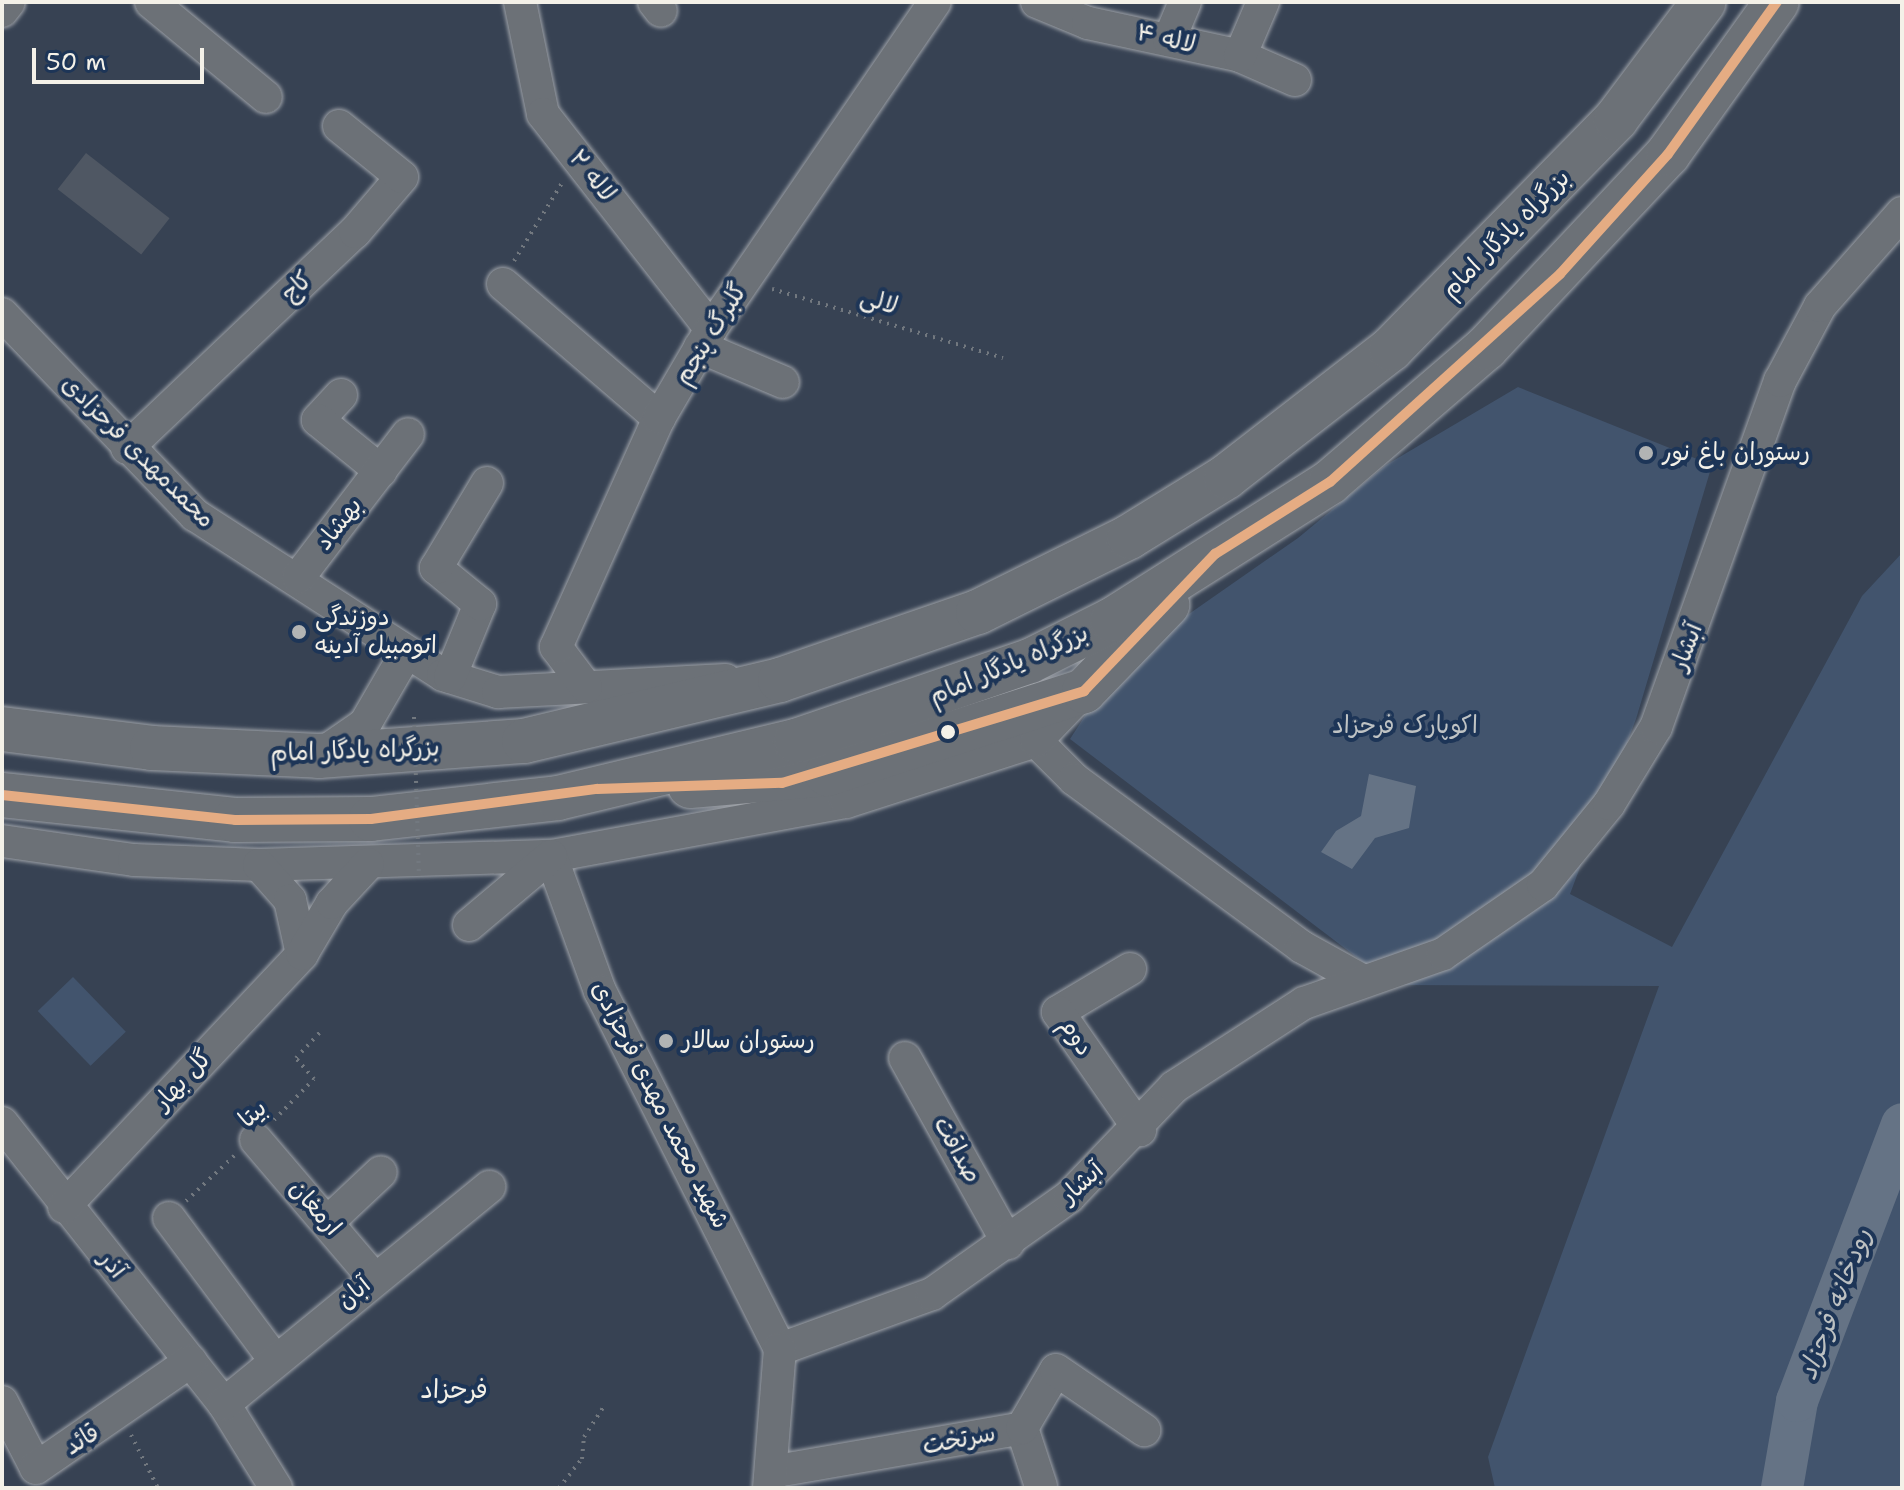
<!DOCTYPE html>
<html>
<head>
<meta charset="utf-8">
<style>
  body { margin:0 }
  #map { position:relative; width:1904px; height:1490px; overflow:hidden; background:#374253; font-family:"Shantell Sans","Playpen Sans Arabic",sans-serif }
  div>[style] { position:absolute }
  .green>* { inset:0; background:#42546d; transform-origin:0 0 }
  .water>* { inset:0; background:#657385 }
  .river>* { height:42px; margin:-21px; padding:0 21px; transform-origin:21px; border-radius:21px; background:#657385 }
  .building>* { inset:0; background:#4f5763; transform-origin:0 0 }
  .path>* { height:4px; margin-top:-2px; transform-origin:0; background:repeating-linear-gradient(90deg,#72787f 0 2px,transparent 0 8px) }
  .roads { filter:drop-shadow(0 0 2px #9da1a7) drop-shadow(0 0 2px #9da1a7) }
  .minor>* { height:32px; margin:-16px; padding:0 16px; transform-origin:16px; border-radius:16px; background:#6c7177 }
  .highway>* { height:44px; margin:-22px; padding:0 22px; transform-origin:22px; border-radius:22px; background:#6c7177 }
  .path-bridge>* { height:4px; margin-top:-2px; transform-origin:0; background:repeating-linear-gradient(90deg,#72787f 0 2px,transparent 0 8px) }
  .bus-1>* { height:10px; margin:-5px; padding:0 5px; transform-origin:5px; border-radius:5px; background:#e5ac83 }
  .dots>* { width:22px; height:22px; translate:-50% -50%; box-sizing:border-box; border:4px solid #1d3557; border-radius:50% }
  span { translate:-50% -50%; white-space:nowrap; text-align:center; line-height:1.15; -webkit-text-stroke:8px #1d3557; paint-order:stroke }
  .street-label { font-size:24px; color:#f4f1e8 }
  .poi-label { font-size:24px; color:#f4f1e8 }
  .left { translate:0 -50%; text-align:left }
  .park-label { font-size:24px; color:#bfc3c4 }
  .water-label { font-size:26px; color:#bdc1c2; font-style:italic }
  .neighbourhood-label { font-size:26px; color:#f4f1e8 }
  .frame { position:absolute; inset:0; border:4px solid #f4f1e8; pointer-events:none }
  .scale { position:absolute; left:32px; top:48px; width:172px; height:36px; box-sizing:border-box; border:4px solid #f4f1e8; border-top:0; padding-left:10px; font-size:24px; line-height:28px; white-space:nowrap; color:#f4f1e8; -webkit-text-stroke:6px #1d3557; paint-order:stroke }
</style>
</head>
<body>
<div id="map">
  <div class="green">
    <i style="clip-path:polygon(1518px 387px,1712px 465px,1636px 719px,1570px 894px,1672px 947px,1862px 596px,1902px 553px,1902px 1488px,1495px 1488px,1488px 1457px,1659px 986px,1393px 985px,1070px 739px,1097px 697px,1166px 630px,1298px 538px,1386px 465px)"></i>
    <i style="left:73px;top:977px;width:76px;height:49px;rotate:46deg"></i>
  </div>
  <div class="water">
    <i style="clip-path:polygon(1369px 774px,1416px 786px,1409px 828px,1375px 838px,1352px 869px,1321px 852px,1336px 831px,1361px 816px)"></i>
  </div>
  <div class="river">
    <i style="left:1782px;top:1488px;width:88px;rotate:-80.2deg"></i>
    <i style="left:1797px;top:1401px;width:296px;rotate:-69.2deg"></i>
  </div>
  <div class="building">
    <i style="left:86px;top:153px;width:106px;height:46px;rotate:38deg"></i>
  </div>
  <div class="path">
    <i style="left:514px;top:261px;width:92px;rotate:-58.4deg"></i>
    <i style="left:772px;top:289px;width:241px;rotate:16.6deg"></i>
    <i style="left:274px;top:1120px;width:57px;rotate:-45.7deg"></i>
    <i style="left:314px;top:1079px;width:28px;rotate:-131deg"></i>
    <i style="left:296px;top:1058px;width:37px;rotate:-47deg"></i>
    <i style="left:186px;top:1201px;width:67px;rotate:-43.2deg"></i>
    <i style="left:131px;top:1435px;width:59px;rotate:63deg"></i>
    <i style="left:559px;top:1488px;width:37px;rotate:-52deg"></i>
    <i style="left:582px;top:1459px;width:22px;rotate:-85deg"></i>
    <i style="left:584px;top:1437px;width:38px;rotate:-57deg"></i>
  </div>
  <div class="roads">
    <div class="minor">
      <i style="left:151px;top:2px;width:149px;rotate:39.6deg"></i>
      <i style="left:520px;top:2px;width:114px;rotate:78.4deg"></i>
      <i style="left:543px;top:114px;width:273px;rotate:52deg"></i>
      <i style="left:654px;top:2px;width:11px;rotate:52deg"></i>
      <i style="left:1037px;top:2px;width:55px;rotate:22.4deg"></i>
      <i style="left:1088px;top:23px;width:156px;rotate:12.2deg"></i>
      <i style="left:1240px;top:56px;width:60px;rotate:23.6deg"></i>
      <i style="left:2px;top:11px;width:11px;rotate:-52deg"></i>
      <i style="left:1169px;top:40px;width:41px;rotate:-67.2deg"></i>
      <i style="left:1240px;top:56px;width:59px;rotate:-66.9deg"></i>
      <i style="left:503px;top:284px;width:206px;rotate:40.7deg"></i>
      <i style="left:2px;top:314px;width:279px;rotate:46.2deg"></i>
      <i style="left:195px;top:515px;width:295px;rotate:32.8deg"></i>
      <i style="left:443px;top:675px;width:58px;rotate:17.2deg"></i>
      <i style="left:498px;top:692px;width:228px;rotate:-3deg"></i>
      <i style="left:700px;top:347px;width:90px;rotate:22.9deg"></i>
      <i style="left:341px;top:395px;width:34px;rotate:133deg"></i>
      <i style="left:318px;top:420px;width:81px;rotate:39deg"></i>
      <i style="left:127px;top:448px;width:314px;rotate:-43.5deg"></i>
      <i style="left:355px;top:232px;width:72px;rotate:-49.5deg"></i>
      <i style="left:402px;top:177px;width:81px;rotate:-141deg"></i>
      <i style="left:298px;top:578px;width:181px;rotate:-52.6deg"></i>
      <i style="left:450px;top:677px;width:79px;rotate:-67.7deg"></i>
      <i style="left:480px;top:604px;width:57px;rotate:-140.7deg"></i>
      <i style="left:436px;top:568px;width:99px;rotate:-59deg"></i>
      <i style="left:586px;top:687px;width:50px;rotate:-126.9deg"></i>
      <i style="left:556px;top:647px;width:251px;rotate:-65.8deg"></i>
      <i style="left:659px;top:418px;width:103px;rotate:-59.7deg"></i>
      <i style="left:711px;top:329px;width:396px;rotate:-55.6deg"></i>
      <i style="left:1036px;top:741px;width:54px;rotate:45deg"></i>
      <i style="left:1074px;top:779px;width:283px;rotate:36.4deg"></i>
      <i style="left:1302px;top:947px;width:64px;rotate:29deg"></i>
      <i style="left:319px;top:756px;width:56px;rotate:-34.8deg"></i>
      <i style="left:365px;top:724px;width:80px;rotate:-59.9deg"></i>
      <i style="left:2px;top:841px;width:133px;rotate:8.2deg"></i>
      <i style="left:134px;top:860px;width:125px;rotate:2.3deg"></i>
      <i style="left:259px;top:865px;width:292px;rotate:-1.8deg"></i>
      <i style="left:551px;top:856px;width:300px;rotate:-10.4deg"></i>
      <i style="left:846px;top:802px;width:200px;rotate:-17.8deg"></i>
      <i style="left:1036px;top:741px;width:66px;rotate:-46.2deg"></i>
      <i style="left:551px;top:856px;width:144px;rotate:70.1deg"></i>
      <i style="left:600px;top:991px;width:401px;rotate:63.3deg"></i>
      <i style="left:259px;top:865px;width:47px;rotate:48.5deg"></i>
      <i style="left:290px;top:900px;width:55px;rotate:77.5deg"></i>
      <i style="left:469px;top:925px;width:107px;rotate:-40.1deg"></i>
      <i style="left:1130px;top:969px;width:84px;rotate:149.2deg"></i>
      <i style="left:1058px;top:1012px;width:144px;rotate:55.2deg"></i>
      <i style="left:905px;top:1058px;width:212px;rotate:60.9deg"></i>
      <i style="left:2px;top:1123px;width:358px;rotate:51.7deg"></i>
      <i style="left:224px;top:1404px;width:99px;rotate:58.2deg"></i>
      <i style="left:256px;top:1140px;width:180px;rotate:49.5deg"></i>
      <i style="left:64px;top:1207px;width:347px;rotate:-46.7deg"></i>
      <i style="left:302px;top:954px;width:59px;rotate:-59.5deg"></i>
      <i style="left:332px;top:903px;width:53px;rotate:-47.3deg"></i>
      <i style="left:169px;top:1218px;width:177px;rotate:53.3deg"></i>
      <i style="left:329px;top:1221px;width:71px;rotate:-43.3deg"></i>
      <i style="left:780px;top:1349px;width:162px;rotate:-19.9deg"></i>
      <i style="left:932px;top:1294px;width:168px;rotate:-35.3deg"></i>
      <i style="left:1069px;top:1197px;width:152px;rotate:-46.3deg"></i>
      <i style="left:1174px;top:1087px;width:155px;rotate:-32.9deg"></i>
      <i style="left:1304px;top:1003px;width:147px;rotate:-19.4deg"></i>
      <i style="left:1443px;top:954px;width:121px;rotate:-34.6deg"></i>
      <i style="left:1543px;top:885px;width:104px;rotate:-50.8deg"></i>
      <i style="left:1609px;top:804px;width:90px;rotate:-58.6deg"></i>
      <i style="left:1656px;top:727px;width:368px;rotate:-70.3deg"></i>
      <i style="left:1780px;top:381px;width:85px;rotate:-61.9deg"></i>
      <i style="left:1820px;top:306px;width:124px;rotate:-48.6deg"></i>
      <i style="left:2px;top:1402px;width:74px;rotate:62.7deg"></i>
      <i style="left:36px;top:1468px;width:188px;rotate:-34.6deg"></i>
      <i style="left:224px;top:1404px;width:343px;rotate:-39.3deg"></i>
      <i style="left:1022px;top:1428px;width:61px;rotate:71.9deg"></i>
      <i style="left:771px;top:1472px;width:255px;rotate:-9.9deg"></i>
      <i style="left:1022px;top:1428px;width:67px;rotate:-59.6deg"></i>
      <i style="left:1056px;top:1370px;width:107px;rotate:34.3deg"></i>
      <i style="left:769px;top:1488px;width:139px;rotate:-85.5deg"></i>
    </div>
    <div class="highway">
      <i style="left:2px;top:729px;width:151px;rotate:7.2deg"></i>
      <i style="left:152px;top:748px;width:167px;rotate:2.7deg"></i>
      <i style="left:319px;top:756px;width:206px;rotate:-4.2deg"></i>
      <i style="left:524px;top:741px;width:263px;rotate:-13.4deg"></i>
      <i style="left:780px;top:680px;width:209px;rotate:-19deg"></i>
      <i style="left:978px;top:612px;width:169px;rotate:-26.4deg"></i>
      <i style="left:1129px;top:537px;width:114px;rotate:-31.7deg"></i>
      <i style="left:1226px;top:477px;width:209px;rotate:-37.8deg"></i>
      <i style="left:1391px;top:349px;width:322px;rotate:-45.6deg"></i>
      <i style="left:1616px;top:119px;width:146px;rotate:-53.1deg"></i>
      <i style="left:690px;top:786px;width:138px;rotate:-5deg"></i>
      <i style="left:827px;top:774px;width:270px;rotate:-17.9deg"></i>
      <i style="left:1084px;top:691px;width:120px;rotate:-46deg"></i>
      <i style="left:2px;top:795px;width:234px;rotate:6.1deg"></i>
      <i style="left:235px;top:820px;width:136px;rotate:-0.4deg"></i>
      <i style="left:371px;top:819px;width:188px;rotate:-6.4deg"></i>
      <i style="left:558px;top:798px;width:245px;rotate:-13.5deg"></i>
      <i style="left:796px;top:741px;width:247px;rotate:-18.9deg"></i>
      <i style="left:1030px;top:661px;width:92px;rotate:-26.6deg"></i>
      <i style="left:1112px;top:620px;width:258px;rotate:-32.3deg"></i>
      <i style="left:1330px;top:482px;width:206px;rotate:-40.7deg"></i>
      <i style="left:1486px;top:348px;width:266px;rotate:-46.8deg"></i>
      <i style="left:1668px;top:154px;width:187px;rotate:-54.4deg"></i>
    </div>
  </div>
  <div class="path-bridge">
    <i style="left:414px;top:717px;width:160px;rotate:88.2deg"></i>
  </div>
  <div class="bus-1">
    <i style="left:2px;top:795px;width:234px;rotate:6.1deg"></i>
    <i style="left:235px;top:820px;width:136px;rotate:-0.4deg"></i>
    <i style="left:371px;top:819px;width:228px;rotate:-7.6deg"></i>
    <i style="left:597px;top:789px;width:185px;rotate:-1.9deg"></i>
    <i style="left:782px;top:783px;width:316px;rotate:-16.9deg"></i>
    <i style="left:1084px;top:691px;width:190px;rotate:-46.3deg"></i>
    <i style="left:1215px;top:554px;width:136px;rotate:-32.1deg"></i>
    <i style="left:1330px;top:482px;width:310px;rotate:-42.1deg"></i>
    <i style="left:1560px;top:274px;width:161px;rotate:-48deg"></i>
    <i style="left:1668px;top:154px;width:187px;rotate:-54.4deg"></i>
  </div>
  <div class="dots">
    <i style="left:1646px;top:453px;background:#b2b4b4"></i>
    <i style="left:299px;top:632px;background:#b2b4b4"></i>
    <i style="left:948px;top:732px;background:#f4f1e8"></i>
    <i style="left:666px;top:1041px;background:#b2b4b4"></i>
  </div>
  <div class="street-label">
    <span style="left:1166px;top:39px;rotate:13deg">لاله ۴</span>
    <span style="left:592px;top:176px;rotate:51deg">لاله ۲</span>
    <span style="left:1506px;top:234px;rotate:-45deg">بزرگراه یادگار امام</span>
    <span style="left:297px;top:287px;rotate:-43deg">کاج</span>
    <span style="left:879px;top:302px;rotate:17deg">لالی</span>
    <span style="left:711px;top:334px;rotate:-58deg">گلبرگ پنجم</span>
    <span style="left:138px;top:452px;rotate:45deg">محمدمهدی فرحزادی</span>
    <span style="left:339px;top:524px;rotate:-52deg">بهشاد</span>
    <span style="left:1687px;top:647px;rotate:-69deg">آبشار</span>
    <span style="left:1009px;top:665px;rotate:-23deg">بزرگراه یادگار امام</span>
    <span style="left:355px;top:751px;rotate:-2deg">بزرگراه یادگار امام</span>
    <span style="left:1076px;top:1037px;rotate:57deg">دوم</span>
    <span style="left:183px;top:1080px;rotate:-47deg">گل بهار</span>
    <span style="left:660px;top:1105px;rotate:63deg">شهید محمد مهدی فرحزادی</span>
    <span style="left:253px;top:1114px;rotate:-42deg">بیتا</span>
    <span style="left:957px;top:1150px;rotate:61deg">صداقت</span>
    <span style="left:1082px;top:1183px;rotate:-42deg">آبشار</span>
    <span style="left:315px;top:1208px;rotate:49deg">ارمغان</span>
    <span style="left:112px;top:1265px;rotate:51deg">آذر</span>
    <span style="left:354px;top:1293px;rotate:-40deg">آبان</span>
    <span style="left:82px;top:1440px;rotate:-32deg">قائد</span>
    <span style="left:959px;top:1440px;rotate:-11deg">سرتخت</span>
  </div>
  <div class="poi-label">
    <span class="left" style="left:1662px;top:453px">رستوران باغ نور</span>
    <span class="left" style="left:315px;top:632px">دوزندگی<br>اتومبیل آدینه</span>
    <span class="left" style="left:682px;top:1041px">رستوران سالار</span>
  </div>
  <div class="park-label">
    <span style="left:1405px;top:726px">اکوپارک فرحزاد</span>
  </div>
  <div class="water-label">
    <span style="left:1834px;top:1304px;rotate:-69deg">رودخانه فرحزاد</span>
  </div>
  <div class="neighbourhood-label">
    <span style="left:454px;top:1389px">فرحزاد</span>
  </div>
  <div class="frame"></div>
  <div class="scale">50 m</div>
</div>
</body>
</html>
